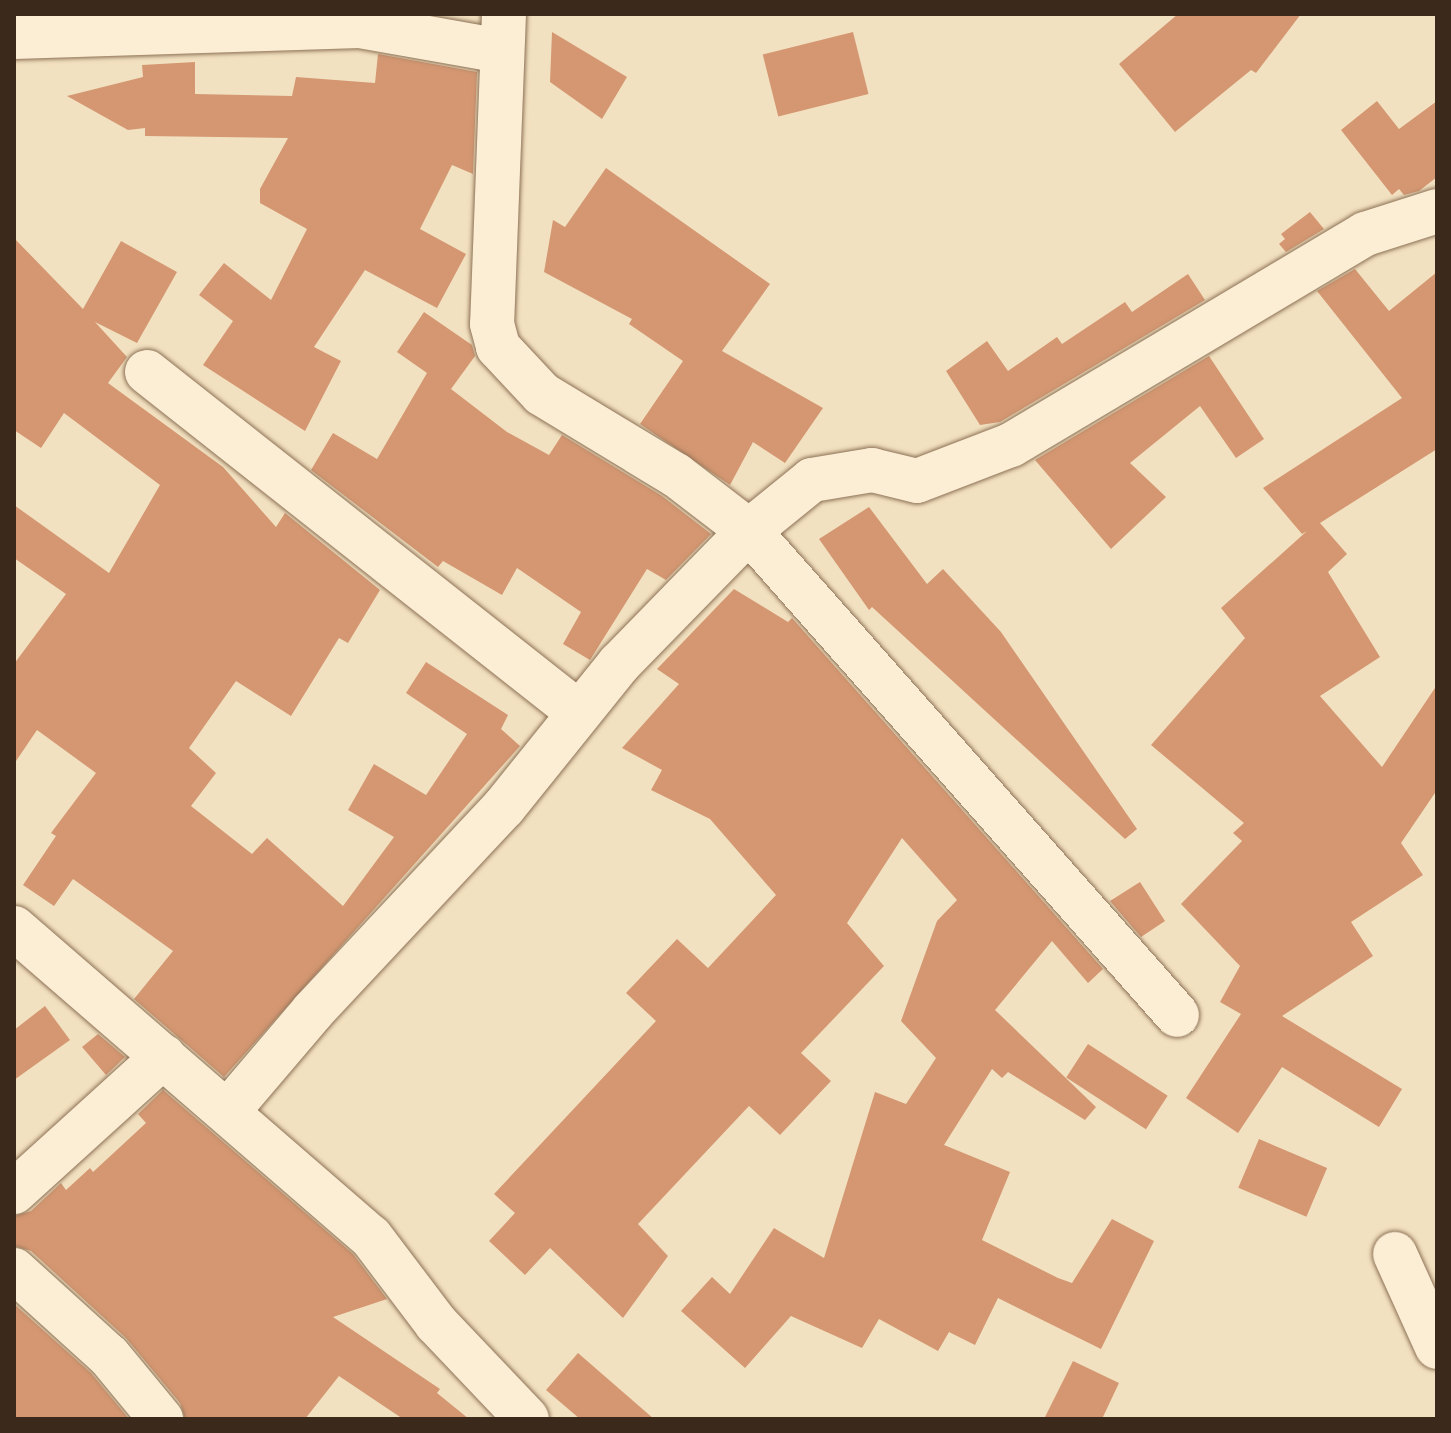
<!DOCTYPE html>
<html>
<head>
<meta charset="utf-8">
<style>
  body { margin:0 }
  #map { position:relative; width:1451px; height:1433px; overflow:hidden; background:#f2e1c0; font-family:"Zilla Slab",serif }
  div>[style] { position:absolute }
  .building>* { inset:0; background:#d49772; transform-origin:0 0 }
  .roads { filter:drop-shadow(0 0 2px #8d7156) drop-shadow(0 0 2px #8d7156) }
  .minor>* { height:44px; margin:-22px; padding:0 22px; transform-origin:22px; border-radius:22px; background:#fceed4 }
  span { translate:-50% -50%; white-space:nowrap; text-align:center; line-height:1.15; -webkit-text-stroke:8px #f9ebd0; paint-order:stroke }
  .frame { position:absolute; inset:0; border:16px solid #3b291c; pointer-events:none }
</style>
</head>
<body>
<div id="map">
  <div class="building">
    <i style="clip-path:polygon(1178px 14px,1301px 14px,1256px 73px,1251px 70px,1175px 132px,1119px 64px)"></i>
    <i style="clip-path:polygon(552px 32px,627px 77px,602px 119px,550px 82px)"></i>
    <i style="left:853px;top:32px;width:64px;height:93px;rotate:76deg"></i>
    <i style="clip-path:polygon(378px 54px,477px 72px,473px 174px,452px 165px,420px 229px,466px 254px,437px 308px,365px 270px,314px 347px,341px 361px,305px 431px,203px 365px,233px 321px,199px 295px,224px 263px,271px 300px,307px 229px,260px 203px,260px 189px,288px 138px,145px 136px,145px 128px,128px 130px,67px 96px,143px 77px,142px 65px,195px 62px,195px 94px,292px 96px,296px 77px,375px 83px)"></i>
    <i style="clip-path:polygon(1377px 101px,1399px 129px,1437px 101px,1437px 177px,1419px 191px,1404px 195px,1399px 189px,1392px 195px,1341px 130px)"></i>
    <i style="clip-path:polygon(606px 168px,770px 284px,722px 351px,823px 408px,785px 463px,753px 442px,730px 485px,640px 424px,683px 361px,629px 324px,632px 319px,544px 272px,553px 220px,565px 227px)"></i>
    <i style="clip-path:polygon(1310px 212px,1324px 229px,1286px 252px,1279px 244px,1285px 239px,1281px 234px)"></i>
    <i style="clip-path:polygon(14px 238px,83px 309px,121px 241px,177px 272px,137px 343px,95px 322px,127px 357px,108px 383px,223px 467px,276px 527px,285px 513px,380px 590px,348px 643px,339px 638px,291px 716px,236px 681px,189px 748px,216px 773px,191px 806px,252px 854px,267px 838px,343px 906px,394px 837px,348px 810px,374px 764px,426px 795px,467px 734px,406px 693px,426px 662px,508px 715px,501px 729px,520px 746px,224px 1077px,134px 999px,173px 951px,73px 879px,54px 906px,23px 885px,56px 836px,51px 833px,96px 773px,37px 730px,14px 764px,14px 664px,66px 594px,14px 558px,14px 505px,109px 573px,160px 485px,64px 413px,41px 448px,14px 430px)"></i>
    <i style="clip-path:polygon(1355px 269px,1389px 311px,1437px 272px,1437px 449px,1320px 523px,1347px 554px,1328px 572px,1380px 657px,1320px 696px,1382px 767px,1437px 685px,1437px 790px,1401px 843px,1423px 875px,1351px 922px,1373px 956px,1282px 1016px,1402px 1089px,1379px 1127px,1282px 1067px,1238px 1133px,1186px 1098px,1241px 1014px,1220px 1002px,1240px 966px,1181px 904px,1242px 841px,1233px 833px,1244px 823px,1151px 745px,1245px 638px,1221px 608px,1307px 531px,1302px 534px,1263px 488px,1402px 398px,1317px 291px)"></i>
    <i style="clip-path:polygon(1188px 274px,1205px 300px,1000px 422px,980px 425px,946px 371px,987px 341px,1008px 371px,1057px 337px,1062px 344px,1125px 302px,1132px 312px)"></i>
    <i style="clip-path:polygon(424px 312px,472px 345px,475px 356px,451px 389px,507px 432px,549px 455px,562px 435px,662px 496px,711px 534px,666px 580px,647px 569px,590px 660px,563px 644px,581px 612px,517px 568px,502px 595px,443px 561px,438px 567px,311px 470px,333px 433px,377px 459px,427px 373px,397px 352px)"></i>
    <i style="clip-path:polygon(1209px 356px,1264px 439px,1236px 458px,1200px 406px,1130px 463px,1166px 497px,1111px 549px,1035px 460px)"></i>
    <i style="clip-path:polygon(869px 507px,927px 584px,943px 569px,1001px 632px,1137px 829px,1125px 839px,872px 607px,869px 610px,819px 539px)"></i>
    <i style="clip-path:polygon(734px 589px,788px 622px,792px 618px,1103px 969px,1088px 983px,1052px 941px,995px 1010px,1096px 1107px,1085px 1120px,1008px 1072px,1002px 1078px,992px 1069px,944px 1145px,1010px 1172px,982px 1240px,1058px 1278px,1072px 1283px,1112px 1219px,1154px 1241px,1101px 1349px,998px 1298px,975px 1345px,949px 1332px,938px 1351px,879px 1319px,862px 1348px,791px 1316px,745px 1368px,681px 1311px,712px 1277px,730px 1294px,774px 1228px,824px 1258px,875px 1092px,906px 1104px,936px 1058px,901px 1021px,937px 921px,957px 900px,902px 838px,847px 923px,884px 966px,801px 1053px,831px 1081px,780px 1135px,749px 1106px,638px 1224px,668px 1256px,623px 1318px,550px 1248px,525px 1275px,489px 1241px,515px 1213px,494px 1194px,656px 1021px,626px 993px,677px 939px,708px 968px,776px 895px,710px 819px,651px 790px,662px 770px,622px 748px,679px 684px,657px 669px)"></i>
    <i style="clip-path:polygon(1140px 882px,1165px 921px,1141px 937px,1110px 901px)"></i>
    <i style="clip-path:polygon(45px 1006px,70px 1040px,14px 1080px,14px 1030px)"></i>
    <i style="clip-path:polygon(98px 1034px,125px 1057px,106px 1075px,82px 1047px)"></i>
    <i style="left:1088px;top:1044px;width:95px;height:40px;rotate:33deg"></i>
    <i style="clip-path:polygon(163px 1090px,353px 1254px,387px 1299px,333px 1317px,440px 1389px,437px 1393px,469px 1419px,403px 1419px,339px 1376px,305px 1419px,185px 1419px,180px 1403px,126px 1338px,31px 1251px,14px 1246px,14px 1216px,31px 1211px,61px 1183px,66px 1190px,90px 1168px,93px 1172px,146px 1123px,138px 1114px)"></i>
    <i style="left:1259px;top:1139px;width:74px;height:53px;rotate:23deg"></i>
    <i style="clip-path:polygon(14px 1304px,91px 1373px,129px 1419px,14px 1419px)"></i>
    <i style="clip-path:polygon(578px 1353px,654px 1419px,580px 1419px,546px 1390px)"></i>
    <i style="clip-path:polygon(1073px 1361px,1119px 1383px,1102px 1419px,1044px 1419px)"></i>
  </div>
  <div class="roads">
    <div class="minor">
      <i style="left:504px;top:14px;width:310px;rotate:92.2deg"></i>
      <i style="left:492px;top:324px;width:24px;rotate:75deg"></i>
      <i style="left:498px;top:347px;width:64px;rotate:46.9deg"></i>
      <i style="left:542px;top:394px;width:157px;rotate:31.2deg"></i>
      <i style="left:676px;top:475px;width:92px;rotate:37.5deg"></i>
      <i style="left:749px;top:531px;width:646px;rotate:48.51deg"></i>
      <i style="left:14px;top:37px;width:346px;rotate:-1.8deg"></i>
      <i style="left:360px;top:26px;width:144px;rotate:10deg"></i>
      <i style="left:147px;top:372px;width:549px;rotate:38.27deg"></i>
      <i style="left:14px;top:928px;width:472px;rotate:40.9deg"></i>
      <i style="left:371px;top:1237px;width:108px;rotate:52.9deg"></i>
      <i style="left:436px;top:1323px;width:132px;rotate:46.5deg"></i>
      <i style="left:228px;top:1111px;width:131px;rotate:-49.6deg"></i>
      <i style="left:313px;top:1011px;width:279px;rotate:-46.9deg"></i>
      <i style="left:504px;top:807px;width:184px;rotate:-51.2deg"></i>
      <i style="left:619px;top:664px;width:186px;rotate:-45.7deg"></i>
      <i style="left:749px;top:531px;width:81px;rotate:-39deg"></i>
      <i style="left:812px;top:480px;width:61px;rotate:-9.5deg"></i>
      <i style="left:872px;top:470px;width:46px;rotate:13.7deg"></i>
      <i style="left:917px;top:481px;width:101px;rotate:-21deg"></i>
      <i style="left:1011px;top:445px;width:412px;rotate:-30.8deg"></i>
      <i style="left:1365px;top:234px;width:76px;rotate:-17.7deg"></i>
      <i style="left:14px;top:1192px;width:202px;rotate:-42.2deg"></i>
      <i style="left:1395px;top:1254px;width:102px;rotate:65.7deg"></i>
      <i style="left:14px;top:1270px;width:128px;rotate:42.2deg"></i>
      <i style="left:109px;top:1356px;width:82px;rotate:50.5deg"></i>
    </div>
  </div>
  <div class="frame"></div>
</div>
</body>
</html>
